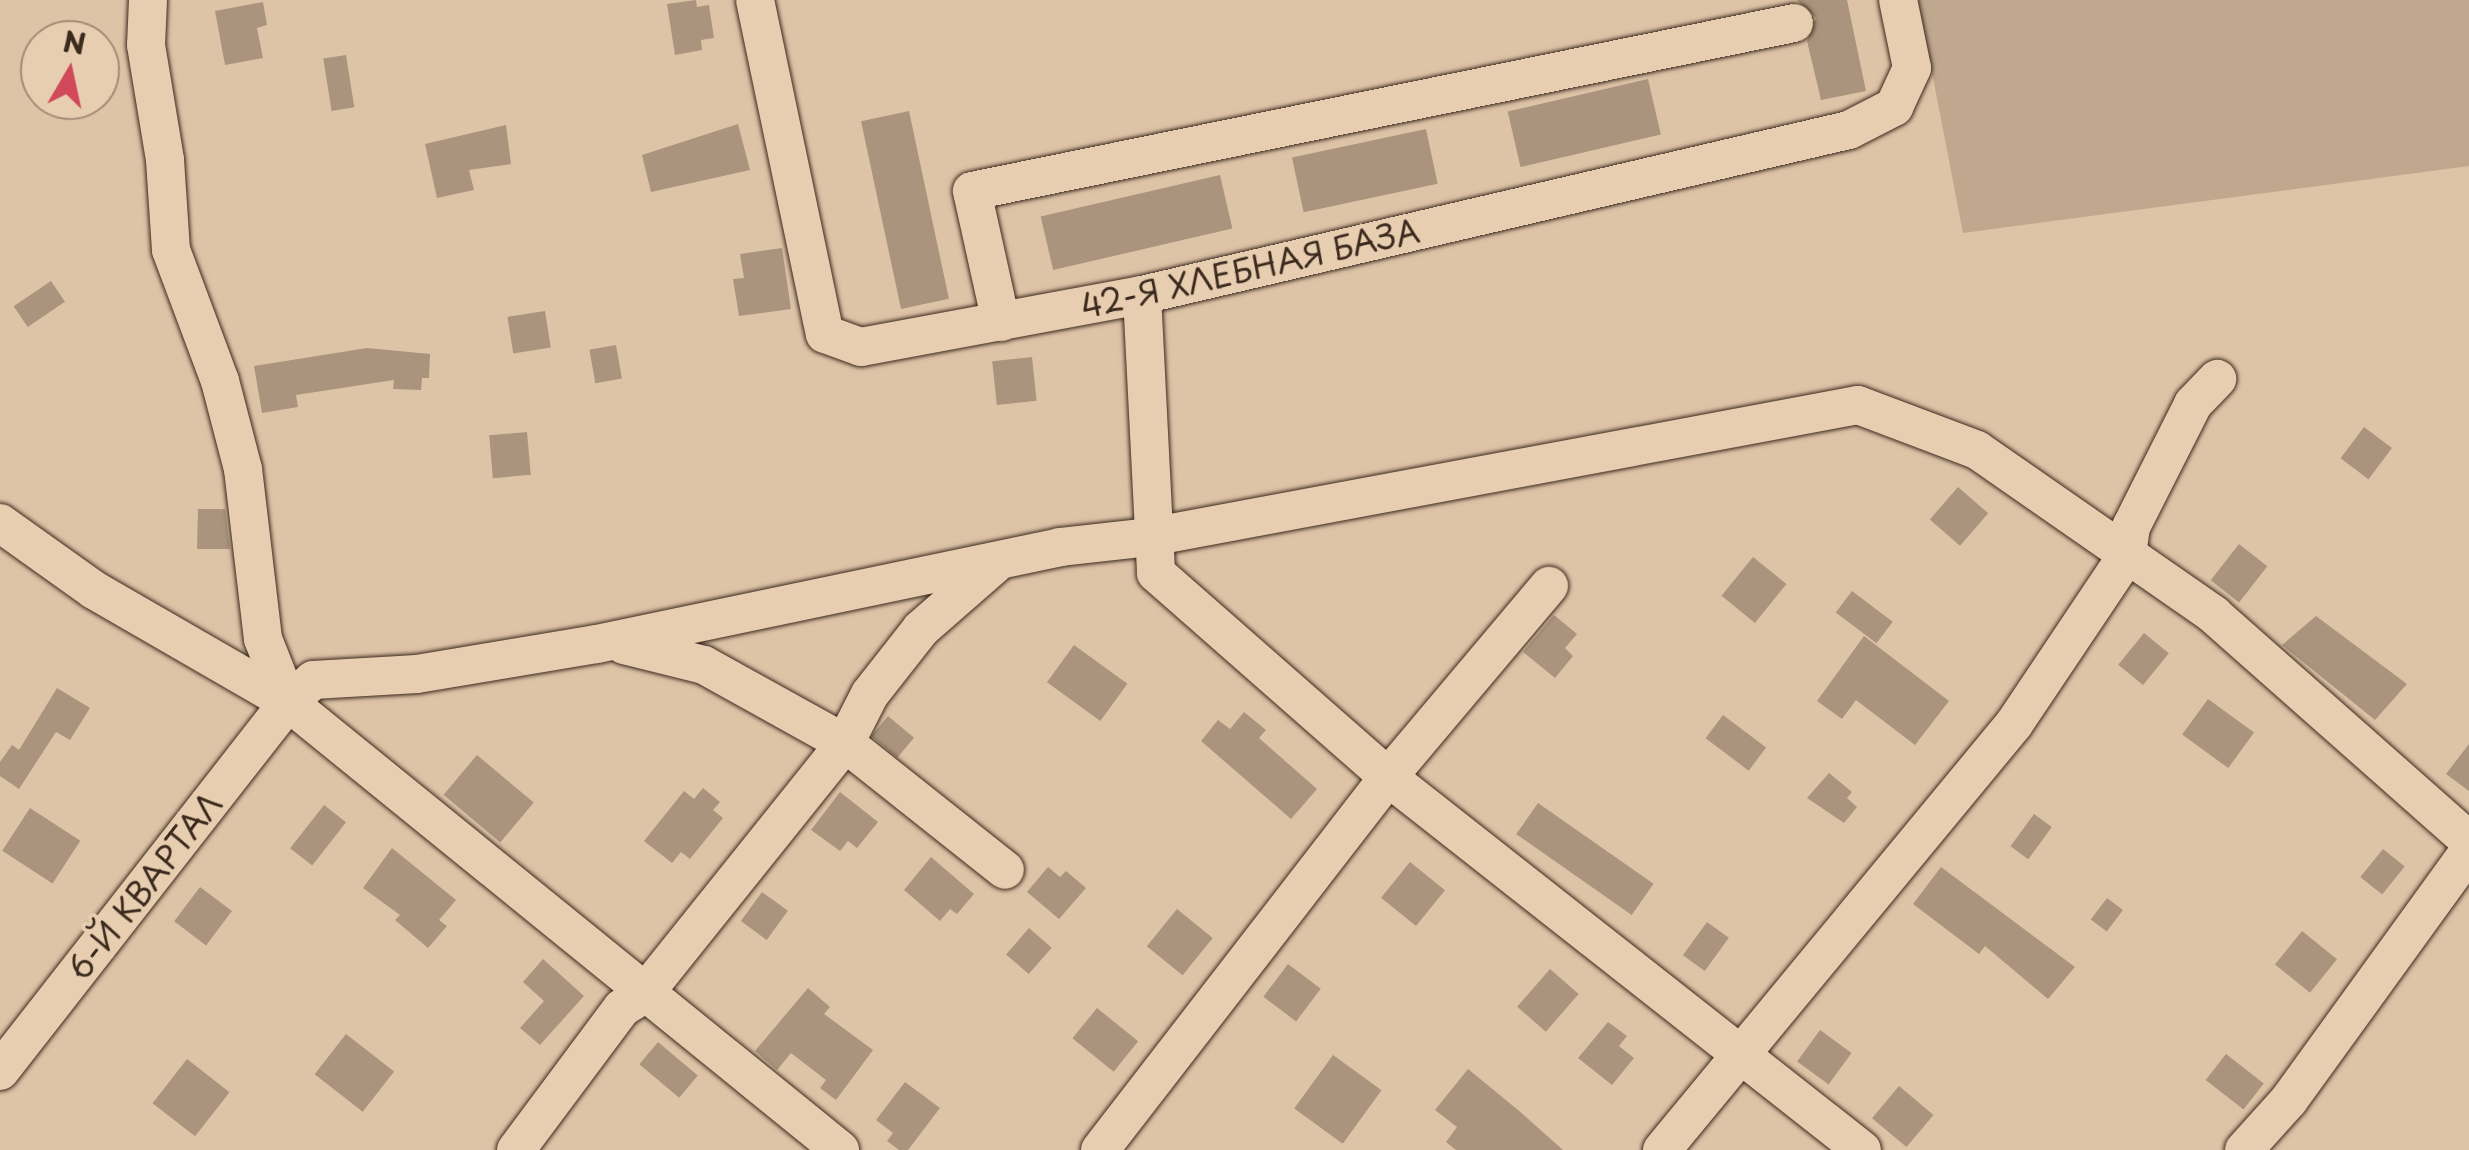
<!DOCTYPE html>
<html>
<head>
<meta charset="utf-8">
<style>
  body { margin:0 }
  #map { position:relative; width:2469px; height:1150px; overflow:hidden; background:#dec4a7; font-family:"Playpen Sans",sans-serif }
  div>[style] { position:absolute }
  .green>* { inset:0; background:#bfa88e }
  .building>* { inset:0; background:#aa947d; transform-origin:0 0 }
  .roads { filter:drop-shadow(0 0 2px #3b2a1e) drop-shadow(0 0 2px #3b2a1e) }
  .minor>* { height:38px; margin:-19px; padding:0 19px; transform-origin:19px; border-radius:19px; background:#e8ceb0 }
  span { translate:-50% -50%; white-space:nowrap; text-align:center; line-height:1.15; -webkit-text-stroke:8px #e8ceb0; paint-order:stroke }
  .street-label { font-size:32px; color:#3b2a1e }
  .north { position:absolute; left:20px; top:20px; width:100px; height:100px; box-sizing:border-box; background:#e8ceb0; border:2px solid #a38c76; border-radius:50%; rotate:9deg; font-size:28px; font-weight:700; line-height:40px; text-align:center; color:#3b2a1e }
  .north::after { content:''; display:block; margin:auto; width:35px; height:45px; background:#d1495b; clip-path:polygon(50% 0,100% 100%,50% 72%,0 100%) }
</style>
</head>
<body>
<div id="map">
  <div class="green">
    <i style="clip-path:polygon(1918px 0,2469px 0,2469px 166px,1963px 233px)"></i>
  </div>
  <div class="building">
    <i style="clip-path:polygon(696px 0,697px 7px,709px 5px,714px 38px,701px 40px,702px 50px,675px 55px,667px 4px)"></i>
    <i style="clip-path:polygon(1797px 0,1847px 0,1866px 91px,1821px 100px,1807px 41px,1816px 18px)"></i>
    <i style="clip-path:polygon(263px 2px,267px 25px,257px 28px,263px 58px,225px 65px,215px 11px)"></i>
    <i style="left:346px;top:55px;width:53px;height:23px;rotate:81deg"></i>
    <i style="left:1648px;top:79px;width:57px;height:144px;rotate:77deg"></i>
    <i style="left:909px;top:111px;width:192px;height:49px;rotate:78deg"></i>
    <i style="clip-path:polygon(738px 124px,750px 170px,651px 192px,642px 155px)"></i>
    <i style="clip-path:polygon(506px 125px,511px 164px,469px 170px,474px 190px,437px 198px,425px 144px)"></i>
    <i style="left:1426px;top:129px;width:56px;height:137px;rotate:78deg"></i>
    <i style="left:1220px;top:175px;width:55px;height:184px;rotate:77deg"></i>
    <i style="clip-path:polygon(782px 248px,791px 309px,739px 316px,733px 279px,744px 278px,740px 254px)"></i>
    <i style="left:51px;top:281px;width:25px;height:45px;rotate:56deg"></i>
    <i style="left:545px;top:311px;width:37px;height:38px;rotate:81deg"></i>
    <i style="left:616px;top:345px;width:34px;height:27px;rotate:80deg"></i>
    <i style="clip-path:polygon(367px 348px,430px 354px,429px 378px,422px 378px,421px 390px,393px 389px,394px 380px,296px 395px,298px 407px,262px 413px,254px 366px)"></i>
    <i style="left:1032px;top:357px;width:44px;height:40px;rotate:84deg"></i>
    <i style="left:2364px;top:427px;width:35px;height:39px;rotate:37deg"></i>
    <i style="left:527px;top:432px;width:43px;height:38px;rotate:85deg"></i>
    <i style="left:1958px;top:487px;width:40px;height:43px;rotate:41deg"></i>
    <i style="clip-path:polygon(198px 509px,225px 509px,230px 549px,197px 549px)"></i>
    <i style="left:2239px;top:544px;width:36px;height:46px;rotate:38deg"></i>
    <i style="left:1753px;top:557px;width:43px;height:50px;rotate:39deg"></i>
    <i style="left:1852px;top:591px;width:51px;height:27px;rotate:37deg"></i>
    <i style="clip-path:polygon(1554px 615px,1577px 634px,1565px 648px,1573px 656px,1555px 678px,1523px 652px)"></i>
    <i style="clip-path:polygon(2316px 616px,2407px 684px,2375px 720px,2282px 645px)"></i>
    <i style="left:2144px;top:633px;width:32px;height:41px;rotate:39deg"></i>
    <i style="clip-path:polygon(1864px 636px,1949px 701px,1915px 745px,1856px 700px,1842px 719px,1817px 701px)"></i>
    <i style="left:1074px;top:645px;width:66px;height:46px;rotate:36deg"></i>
    <i style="clip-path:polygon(57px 688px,90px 708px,70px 740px,56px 732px,19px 789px,0 776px,0 762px,12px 745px,19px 750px)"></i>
    <i style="left:2208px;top:699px;width:57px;height:44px;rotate:36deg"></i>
    <i style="clip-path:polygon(1244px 712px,1266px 730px,1259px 738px,1317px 789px,1291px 819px,1201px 741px,1218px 720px,1230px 729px)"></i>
    <i style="left:1723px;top:715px;width:54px;height:29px;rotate:37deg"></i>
    <i style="left:888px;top:716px;width:34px;height:26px;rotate:40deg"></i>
    <i style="clip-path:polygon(2469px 744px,2469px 791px,2446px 774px)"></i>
    <i style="left:477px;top:755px;width:74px;height:52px;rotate:40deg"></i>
    <i style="clip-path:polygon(1829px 773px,1852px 792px,1847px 798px,1857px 807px,1844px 823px,1807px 798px)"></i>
    <i style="clip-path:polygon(703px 788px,720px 802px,713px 810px,723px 818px,690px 859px,681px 852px,672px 863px,644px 841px,684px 791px,694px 799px)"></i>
    <i style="clip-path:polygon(840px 792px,878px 822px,857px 848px,848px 841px,840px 851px,811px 830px)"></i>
    <i style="left:1538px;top:803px;width:141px;height:38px;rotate:35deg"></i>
    <i style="left:324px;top:805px;width:28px;height:55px;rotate:38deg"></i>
    <i style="left:30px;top:808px;width:60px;height:51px;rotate:33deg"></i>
    <i style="left:2034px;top:814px;width:22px;height:40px;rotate:36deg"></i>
    <i style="clip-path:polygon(392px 848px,456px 900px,439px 920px,447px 926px,428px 948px,395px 920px,400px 915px,363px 888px)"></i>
    <i style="left:2383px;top:849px;width:28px;height:36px;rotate:39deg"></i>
    <i style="clip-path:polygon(931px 857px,974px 894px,957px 914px,950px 909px,940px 921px,904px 890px)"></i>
    <i style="left:1410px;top:862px;width:45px;height:46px;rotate:39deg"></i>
    <i style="clip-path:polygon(1048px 867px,1060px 877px,1066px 871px,1086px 888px,1059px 919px,1027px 892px)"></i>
    <i style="clip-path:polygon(1941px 867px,2075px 967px,2048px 999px,1985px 946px,1979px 954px,1913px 904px)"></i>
    <i style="left:200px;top:887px;width:40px;height:43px;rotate:37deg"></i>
    <i style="left:762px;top:892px;width:32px;height:36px;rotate:36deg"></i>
    <i style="left:2107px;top:898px;width:20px;height:27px;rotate:37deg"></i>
    <i style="left:1177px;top:909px;width:46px;height:48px;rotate:39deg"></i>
    <i style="left:1707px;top:922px;width:27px;height:41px;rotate:36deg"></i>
    <i style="left:1029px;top:928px;width:30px;height:35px;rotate:41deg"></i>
    <i style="left:2302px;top:931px;width:45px;height:43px;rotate:39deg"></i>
    <i style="clip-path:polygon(543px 959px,584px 996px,540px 1045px,520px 1028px,544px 1001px,523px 982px)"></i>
    <i style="left:1288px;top:964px;width:41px;height:41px;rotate:37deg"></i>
    <i style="left:1550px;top:969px;width:38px;height:50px;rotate:41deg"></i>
    <i style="clip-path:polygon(808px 988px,830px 1007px,824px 1014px,873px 1050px,836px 1100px,820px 1088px,826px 1080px,791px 1053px,777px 1070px,755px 1051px)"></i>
    <i style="left:1097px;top:1008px;width:53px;height:39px;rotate:39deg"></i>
    <i style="clip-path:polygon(1608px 1022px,1627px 1036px,1619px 1046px,1634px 1058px,1612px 1085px,1578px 1058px)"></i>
    <i style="left:1820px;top:1030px;width:39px;height:39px;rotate:36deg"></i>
    <i style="left:346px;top:1034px;width:61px;height:51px;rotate:38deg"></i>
    <i style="left:658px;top:1042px;width:52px;height:29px;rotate:40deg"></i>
    <i style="left:2226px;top:1054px;width:48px;height:33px;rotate:38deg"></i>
    <i style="left:1333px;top:1055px;width:60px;height:66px;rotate:36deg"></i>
    <i style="left:187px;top:1059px;width:54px;height:56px;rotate:38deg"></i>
    <i style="clip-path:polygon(1468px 1069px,1518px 1110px,1563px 1150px,1456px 1150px,1446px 1142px,1457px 1127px,1435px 1110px)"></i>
    <i style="clip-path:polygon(905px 1082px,940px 1108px,908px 1150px,899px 1150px,887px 1141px,893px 1133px,876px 1120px)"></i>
    <i style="left:1899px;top:1086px;width:45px;height:42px;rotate:40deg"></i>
  </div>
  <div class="roads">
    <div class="minor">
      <i style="left:148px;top:0;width:45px;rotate:92.5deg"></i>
      <i style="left:146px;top:45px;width:117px;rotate:80.6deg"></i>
      <i style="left:165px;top:160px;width:90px;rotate:86.2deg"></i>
      <i style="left:171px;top:250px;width:140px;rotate:69.5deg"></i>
      <i style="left:220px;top:381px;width:91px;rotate:75.4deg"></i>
      <i style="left:243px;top:469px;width:171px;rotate:83.3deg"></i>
      <i style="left:263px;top:639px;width:68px;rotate:68.4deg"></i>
      <i style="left:755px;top:0;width:341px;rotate:78.2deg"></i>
      <i style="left:825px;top:334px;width:38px;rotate:20deg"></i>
      <i style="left:861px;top:347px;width:286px;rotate:-10.5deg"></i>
      <i style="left:1142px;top:295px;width:726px;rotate:-13.14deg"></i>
      <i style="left:1849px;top:130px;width:51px;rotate:-27.1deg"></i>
      <i style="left:1894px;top:107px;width:43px;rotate:-65.2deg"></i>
      <i style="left:1912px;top:68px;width:69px;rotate:-101.6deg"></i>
      <i style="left:1142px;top:295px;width:278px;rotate:87.1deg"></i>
      <i style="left:1156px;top:573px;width:309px;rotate:41.3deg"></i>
      <i style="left:1388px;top:777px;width:603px;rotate:38.2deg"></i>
      <i style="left:1001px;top:322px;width:134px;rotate:-102.5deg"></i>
      <i style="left:972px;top:191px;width:839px;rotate:-11.55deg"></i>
      <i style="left:0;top:523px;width:115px;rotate:35.5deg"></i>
      <i style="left:94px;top:590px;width:224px;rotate:30deg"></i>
      <i style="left:288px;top:702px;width:711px;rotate:39.06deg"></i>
      <i style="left:624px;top:645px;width:82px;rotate:14deg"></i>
      <i style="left:704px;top:665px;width:161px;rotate:29deg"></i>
      <i style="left:845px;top:743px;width:204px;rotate:38.4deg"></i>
      <i style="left:0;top:1071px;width:468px;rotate:-52deg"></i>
      <i style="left:288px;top:702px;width:33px;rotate:-41deg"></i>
      <i style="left:313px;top:680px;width:104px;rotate:-3.3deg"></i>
      <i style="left:417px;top:674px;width:182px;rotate:-9.5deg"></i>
      <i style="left:597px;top:644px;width:473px;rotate:-11.8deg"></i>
      <i style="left:1060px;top:547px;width:91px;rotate:-6.3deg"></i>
      <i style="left:1150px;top:537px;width:720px;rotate:-10.56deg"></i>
      <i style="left:1858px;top:405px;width:127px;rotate:20.7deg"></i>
      <i style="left:1977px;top:450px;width:289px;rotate:34.8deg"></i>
      <i style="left:2214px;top:615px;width:341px;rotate:41.5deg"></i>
      <i style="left:516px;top:1150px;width:177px;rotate:-53.3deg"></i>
      <i style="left:622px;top:1008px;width:26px;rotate:-32deg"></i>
      <i style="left:644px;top:994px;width:322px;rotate:-51.3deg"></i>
      <i style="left:845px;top:743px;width:55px;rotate:-63deg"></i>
      <i style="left:870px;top:694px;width:83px;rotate:-51.9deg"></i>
      <i style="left:921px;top:629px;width:97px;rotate:-41.2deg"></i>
      <i style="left:1100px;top:1150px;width:471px;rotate:-52.3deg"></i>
      <i style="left:1388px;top:777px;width:250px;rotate:-49.9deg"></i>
      <i style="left:1662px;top:1150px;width:553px;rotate:-50.43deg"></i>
      <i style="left:2014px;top:724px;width:203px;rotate:-56.2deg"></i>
      <i style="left:2127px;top:555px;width:28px;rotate:-82deg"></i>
      <i style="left:2131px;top:527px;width:138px;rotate:-63.2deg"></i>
      <i style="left:2193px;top:404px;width:35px;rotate:-46deg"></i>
      <i style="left:2244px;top:1150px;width:67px;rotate:-48deg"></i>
      <i style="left:2289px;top:1100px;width:307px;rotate:-54.1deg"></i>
    </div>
  </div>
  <div class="street-label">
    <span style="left:1250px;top:268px;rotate:-13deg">42-Я ХЛЕБНАЯ БАЗА</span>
    <span style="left:144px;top:886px;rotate:-52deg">6-Й КВАРТАЛ</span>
  </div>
  <div class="north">N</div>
</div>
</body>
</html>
